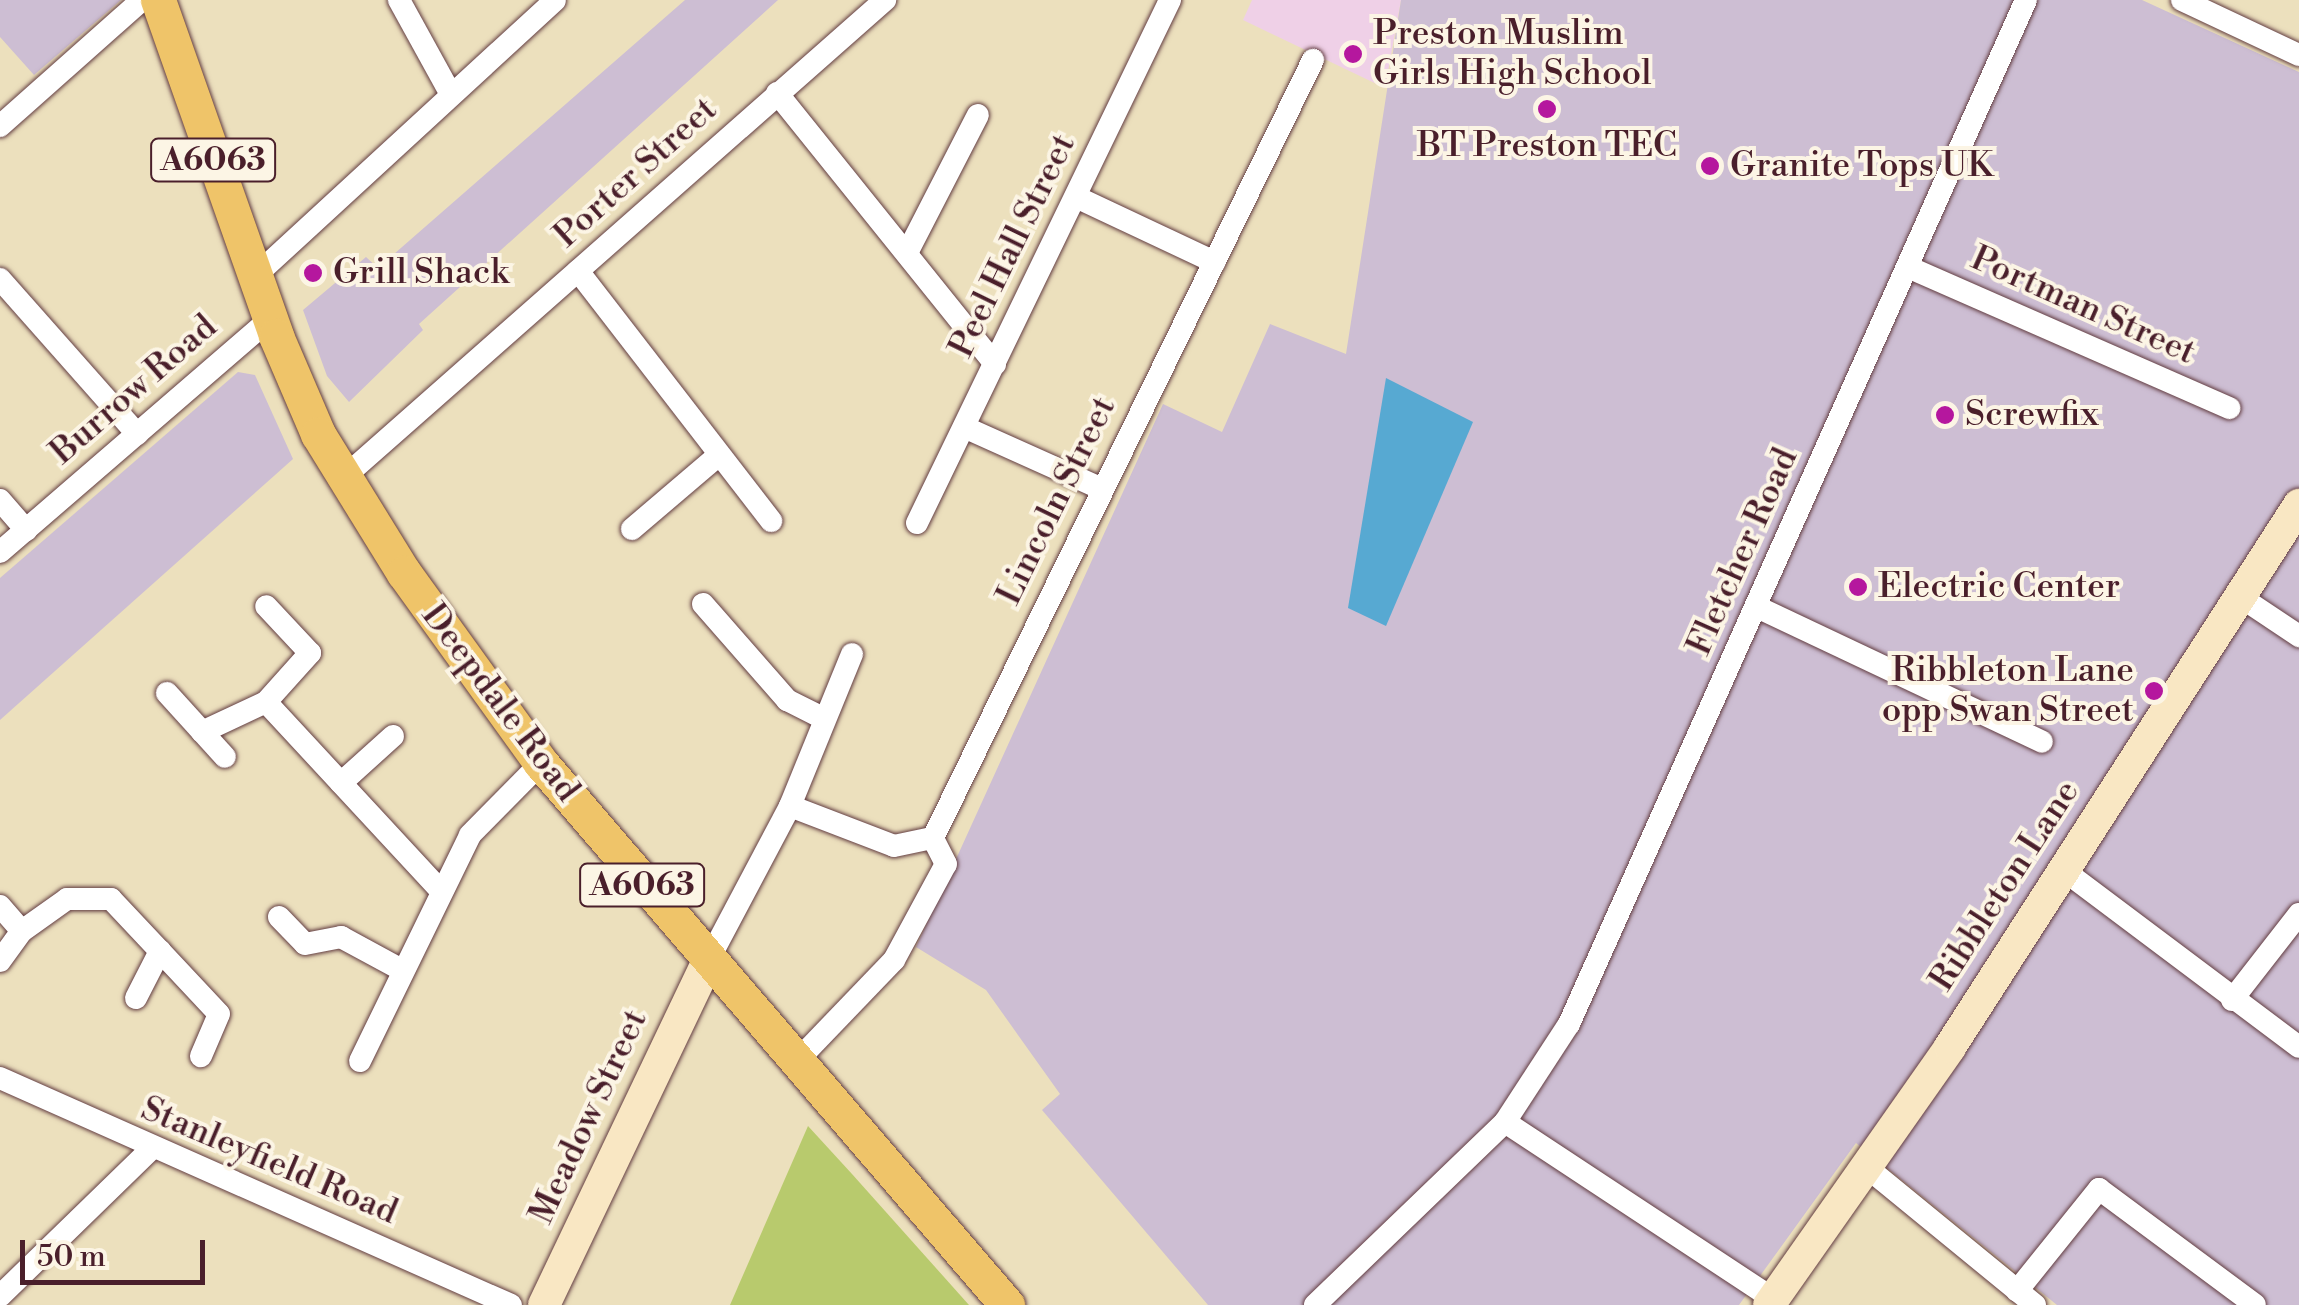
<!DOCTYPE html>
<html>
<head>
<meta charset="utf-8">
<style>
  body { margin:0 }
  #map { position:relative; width:2299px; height:1305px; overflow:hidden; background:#ece0bd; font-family:"Libre Bodoni",serif }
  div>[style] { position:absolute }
  .built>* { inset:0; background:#efd0e7 }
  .industrial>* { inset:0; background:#cdbed3 }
  .green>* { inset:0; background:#b8ca6d }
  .water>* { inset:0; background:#57a9d2 }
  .roads { filter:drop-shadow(0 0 2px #623c41) drop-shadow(0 0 2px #623c41) }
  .street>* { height:22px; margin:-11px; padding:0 11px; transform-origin:11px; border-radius:11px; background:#fff }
  .secondary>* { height:32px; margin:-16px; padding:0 16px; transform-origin:16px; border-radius:16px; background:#f9e7c3 }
  .primary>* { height:35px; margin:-17.5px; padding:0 17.5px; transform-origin:17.5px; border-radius:17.5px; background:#efc469 }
  .dots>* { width:28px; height:28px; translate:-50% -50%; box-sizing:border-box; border:5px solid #fcf5e5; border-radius:50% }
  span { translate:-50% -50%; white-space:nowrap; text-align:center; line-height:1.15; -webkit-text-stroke:8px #fcf5e5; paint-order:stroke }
  .shield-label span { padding:2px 8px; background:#fcf5e5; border:2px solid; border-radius:8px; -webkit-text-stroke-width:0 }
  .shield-label { font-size:32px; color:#4a1f2b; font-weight:700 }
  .poi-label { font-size:35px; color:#4a1f2b }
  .left { translate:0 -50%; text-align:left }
  .right { translate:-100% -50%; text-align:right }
  .street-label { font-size:35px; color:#4a1f2b }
  .scale { position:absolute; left:20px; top:1240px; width:185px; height:45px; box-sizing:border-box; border:5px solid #4a1f2b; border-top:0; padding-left:12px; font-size:30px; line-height:35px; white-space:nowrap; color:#4a1f2b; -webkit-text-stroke:8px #fcf5e5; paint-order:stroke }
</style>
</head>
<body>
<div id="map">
  <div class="built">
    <i style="clip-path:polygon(1252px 0,1401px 0,1385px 88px,1243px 20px)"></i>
  </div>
  <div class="industrial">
    <i style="clip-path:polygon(0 0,121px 0,34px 75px,0 37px)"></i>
    <i style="clip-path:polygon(685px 0,778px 0,419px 324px,423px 330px,349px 402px,327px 376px,303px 310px,366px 257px,378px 268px)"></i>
    <i style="clip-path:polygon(1401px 0,2142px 0,2299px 72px,2299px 1305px,2057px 1305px,1856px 1143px,1739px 1305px,1208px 1305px,1042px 1110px,1060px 1094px,986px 990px,916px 947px,1163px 404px,1222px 432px,1270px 324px,1346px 354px)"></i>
    <i style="clip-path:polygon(238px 372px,255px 375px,293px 459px,0 720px,0 578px)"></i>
  </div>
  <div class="green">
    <i style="clip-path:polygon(808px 1126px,852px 1174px,969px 1305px,730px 1305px)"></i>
  </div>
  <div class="water">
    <i style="clip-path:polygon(1386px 378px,1473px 422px,1386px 626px,1348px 608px)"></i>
  </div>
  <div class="roads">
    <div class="street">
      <i style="left:399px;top:0;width:104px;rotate:61.2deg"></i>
      <i style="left:2182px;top:0;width:129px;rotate:25.2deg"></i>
      <i style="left:777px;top:93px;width:348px;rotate:51.2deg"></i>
      <i style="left:0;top:126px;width:190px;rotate:-41.6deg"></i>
      <i style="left:1076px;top:197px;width:153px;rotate:25.2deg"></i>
      <i style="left:907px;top:253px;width:155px;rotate:-62.8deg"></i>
      <i style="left:1908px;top:267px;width:351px;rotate:23.7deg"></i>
      <i style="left:578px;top:271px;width:316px;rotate:52.3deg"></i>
      <i style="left:253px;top:278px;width:410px;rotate:-42.6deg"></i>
      <i style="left:0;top:279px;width:207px;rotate:48.5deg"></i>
      <i style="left:964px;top:427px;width:151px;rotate:24.2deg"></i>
      <i style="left:343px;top:478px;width:723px;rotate:-41.41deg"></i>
      <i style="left:0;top:500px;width:40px;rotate:49deg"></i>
      <i style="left:917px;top:523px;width:581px;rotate:-64.18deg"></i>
      <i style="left:632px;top:529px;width:114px;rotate:-40.4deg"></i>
      <i style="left:0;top:552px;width:355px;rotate:-40.8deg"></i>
      <i style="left:2242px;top:598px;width:69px;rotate:33.7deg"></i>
      <i style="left:703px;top:604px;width:128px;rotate:48.8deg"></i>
      <i style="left:787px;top:700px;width:42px;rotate:26.6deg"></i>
      <i style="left:1757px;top:607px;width:315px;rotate:25.3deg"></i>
      <i style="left:167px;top:693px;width:86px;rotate:47.8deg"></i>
      <i style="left:266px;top:702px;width:253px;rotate:47.2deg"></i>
      <i style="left:202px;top:732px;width:71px;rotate:-25.1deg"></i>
      <i style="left:266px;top:702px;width:66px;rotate:-48.1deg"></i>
      <i style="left:310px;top:653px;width:64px;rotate:-133.1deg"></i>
      <i style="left:341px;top:783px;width:70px;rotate:-42.1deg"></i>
      <i style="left:790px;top:806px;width:111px;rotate:21deg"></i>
      <i style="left:894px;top:846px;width:40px;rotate:-12deg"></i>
      <i style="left:933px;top:838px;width:866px;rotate:-63.97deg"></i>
      <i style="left:2062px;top:869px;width:296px;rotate:36.9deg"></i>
      <i style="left:0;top:906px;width:33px;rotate:49deg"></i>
      <i style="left:279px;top:917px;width:37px;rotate:46deg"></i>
      <i style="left:305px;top:944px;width:37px;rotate:-11deg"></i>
      <i style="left:341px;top:937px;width:69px;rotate:28.4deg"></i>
      <i style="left:0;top:961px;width:37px;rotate:-54deg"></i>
      <i style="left:22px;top:931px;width:55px;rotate:-35.4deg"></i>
      <i style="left:67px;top:899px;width:44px"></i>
      <i style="left:111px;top:899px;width:71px;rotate:46.7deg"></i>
      <i style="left:707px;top:963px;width:178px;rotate:-62.1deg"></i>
      <i style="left:790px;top:806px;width:164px;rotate:-67.8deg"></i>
      <i style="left:136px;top:998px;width:53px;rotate:-62.9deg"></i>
      <i style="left:160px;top:951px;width:86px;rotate:46.9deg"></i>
      <i style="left:219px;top:1014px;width:46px;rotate:113.2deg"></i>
      <i style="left:2232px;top:1000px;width:109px;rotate:-52.1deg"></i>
      <i style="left:360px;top:1061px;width:251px;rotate:-64deg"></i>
      <i style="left:470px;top:835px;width:101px;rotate:-45.4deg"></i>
      <i style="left:797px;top:1061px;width:140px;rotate:-46.2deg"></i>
      <i style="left:894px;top:960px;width:109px;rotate:-61.6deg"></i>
      <i style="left:946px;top:864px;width:29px;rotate:-117deg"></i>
      <i style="left:0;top:1078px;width:559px;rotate:23.95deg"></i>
      <i style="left:1505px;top:1122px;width:321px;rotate:33.4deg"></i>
      <i style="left:1864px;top:1165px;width:221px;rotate:39.3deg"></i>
      <i style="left:2017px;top:1291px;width:131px;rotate:-51.2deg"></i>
      <i style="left:2099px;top:1189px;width:194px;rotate:36.6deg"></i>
      <i style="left:0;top:1296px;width:211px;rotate:-44.2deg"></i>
      <i style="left:1315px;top:1305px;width:264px;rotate:-43.9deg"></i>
      <i style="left:1505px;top:1122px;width:117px;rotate:-56.9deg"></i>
      <i style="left:1569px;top:1024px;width:1121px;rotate:-65.95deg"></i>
    </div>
    <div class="secondary">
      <i style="left:544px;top:1305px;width:379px;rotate:-64.5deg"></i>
      <i style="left:1769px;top:1305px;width:315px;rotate:-54.9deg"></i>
      <i style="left:1950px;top:1047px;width:645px;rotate:-57.22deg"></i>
    </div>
    <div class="primary">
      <i style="left:158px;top:0;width:356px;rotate:70.6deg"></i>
      <i style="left:276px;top:336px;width:107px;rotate:66.8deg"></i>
      <i style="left:318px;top:434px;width:163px;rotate:58.3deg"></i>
      <i style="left:404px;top:573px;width:234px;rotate:54.2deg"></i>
      <i style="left:541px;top:763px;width:715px;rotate:49.31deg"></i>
    </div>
  </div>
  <div class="dots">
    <i style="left:1353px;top:54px;background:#b5179e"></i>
    <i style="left:1547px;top:109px;background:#b5179e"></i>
    <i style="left:1710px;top:166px;background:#b5179e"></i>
    <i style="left:313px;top:273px;background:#b5179e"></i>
    <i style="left:1945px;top:415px;background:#b5179e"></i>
    <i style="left:1858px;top:587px;background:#b5179e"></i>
    <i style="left:2154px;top:691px;background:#b5179e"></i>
  </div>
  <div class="shield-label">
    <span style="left:213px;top:160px">A6063</span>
    <span style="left:642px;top:885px">A6063</span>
  </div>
  <div class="poi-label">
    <span class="left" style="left:1373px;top:54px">Preston Muslim<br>Girls High School</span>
    <span style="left:1547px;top:146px">BT Preston TEC</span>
    <span class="left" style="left:1730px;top:166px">Granite Tops UK</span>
    <span class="left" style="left:333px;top:273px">Grill Shack</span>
    <span class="left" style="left:1965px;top:415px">Screwfix</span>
    <span class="left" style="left:1878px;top:587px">Electric Center</span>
    <span class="right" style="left:2134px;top:691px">Ribbleton Lane<br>opp Swan Street</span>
  </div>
  <div class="street-label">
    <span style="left:636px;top:173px;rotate:-42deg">Porter Street</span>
    <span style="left:1013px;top:246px;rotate:-64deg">Peel Hall Street</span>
    <span style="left:2083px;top:306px;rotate:24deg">Portman Street</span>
    <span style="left:134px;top:390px;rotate:-41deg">Burrow Road</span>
    <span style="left:1057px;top:501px;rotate:-64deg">Lincoln Street</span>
    <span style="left:1743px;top:552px;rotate:-66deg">Fletcher Road</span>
    <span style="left:500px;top:703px;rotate:53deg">Deepdale Road</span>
    <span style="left:2005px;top:886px;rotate:-57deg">Ribbleton Lane</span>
    <span style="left:589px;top:1117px;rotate:-65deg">Meadow Street</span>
    <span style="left:269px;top:1161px;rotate:23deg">Stanleyfield Road</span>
  </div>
  <div class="scale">50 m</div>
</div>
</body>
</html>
